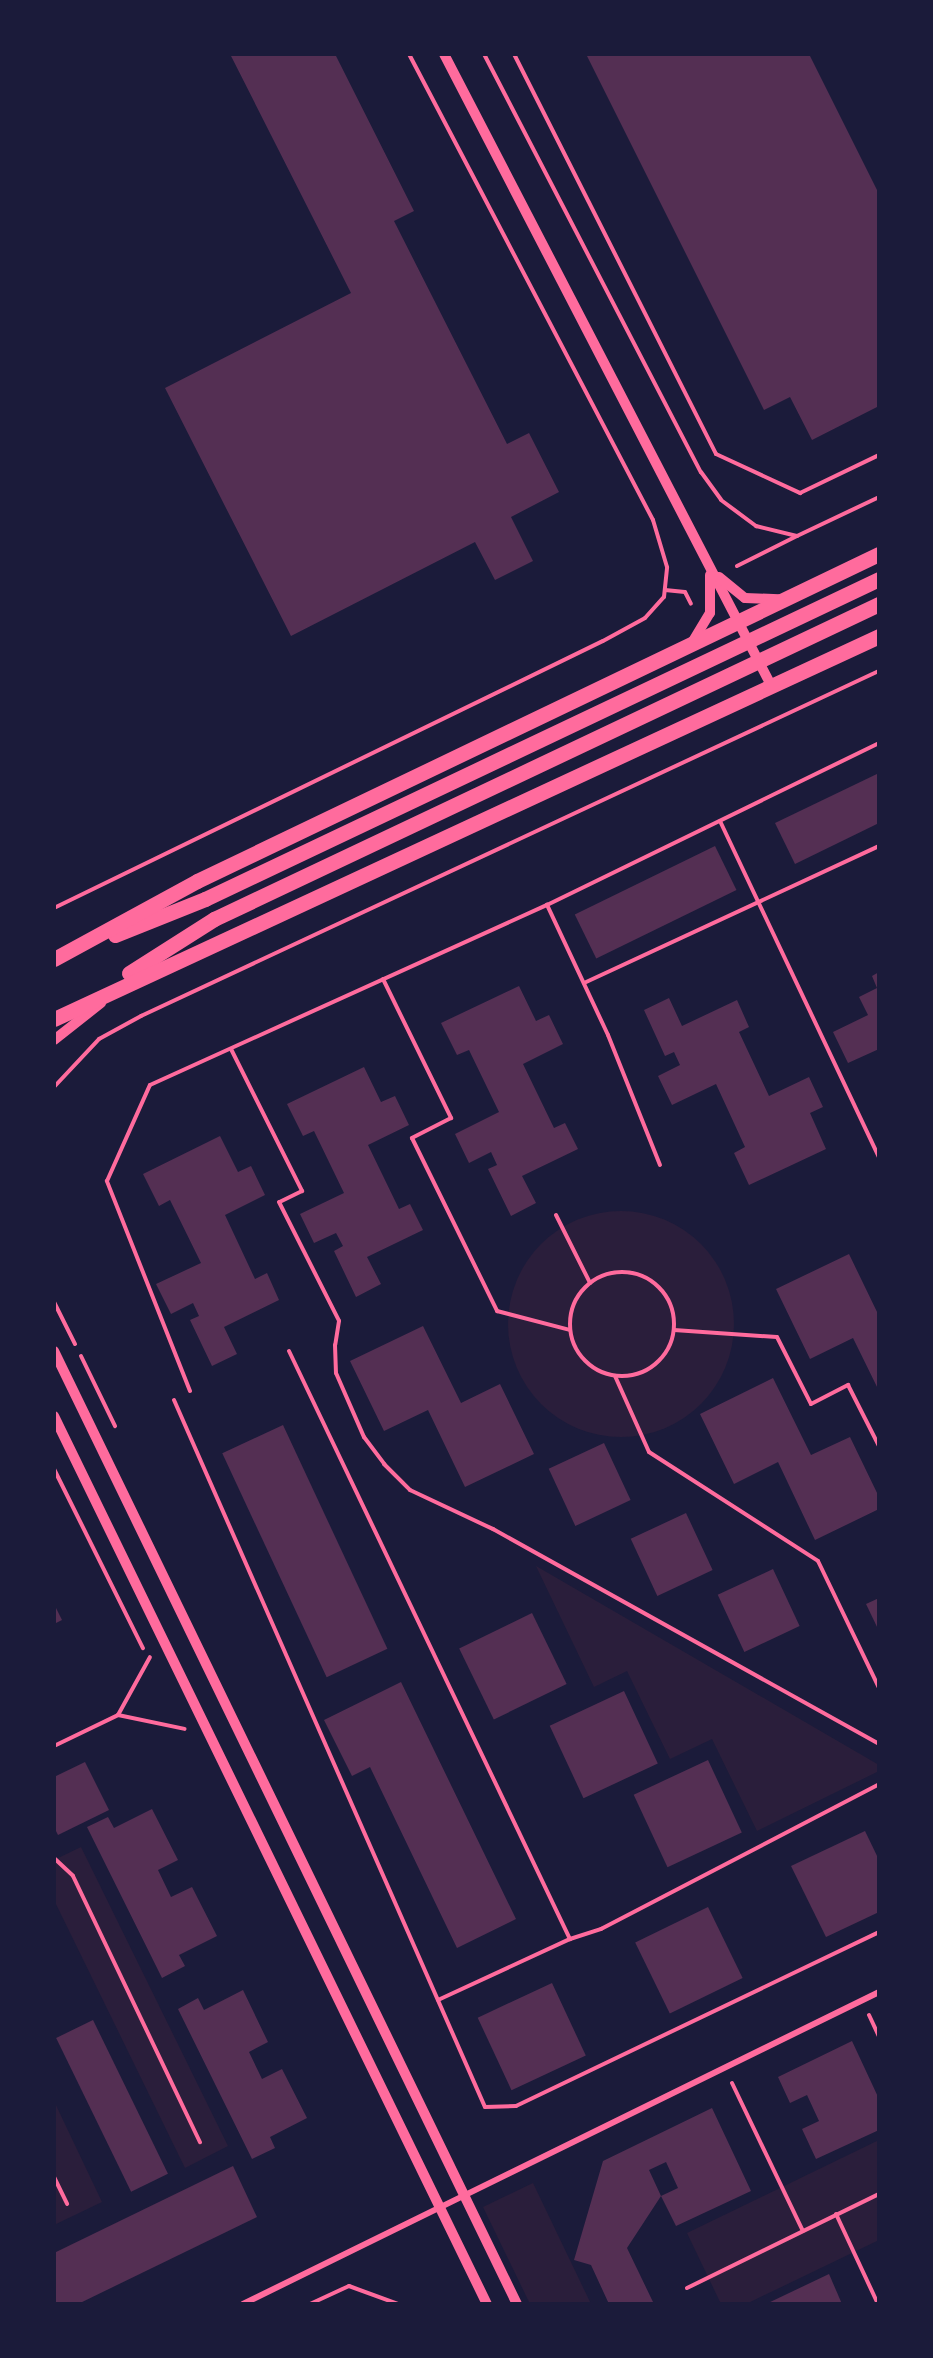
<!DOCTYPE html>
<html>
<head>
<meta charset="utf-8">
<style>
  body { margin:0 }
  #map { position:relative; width:933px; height:2358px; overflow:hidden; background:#1b1b3a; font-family:"Varela Round",sans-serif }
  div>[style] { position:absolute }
  .green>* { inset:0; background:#2a1e3b }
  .round { border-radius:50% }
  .building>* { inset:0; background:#542f53; transform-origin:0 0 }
  .path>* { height:4px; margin:-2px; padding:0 2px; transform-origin:2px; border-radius:2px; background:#ff6b9d }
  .path>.ring { margin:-2px; padding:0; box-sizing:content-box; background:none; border:4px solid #ff6b9d; border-radius:50% }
  .minor>* { height:6px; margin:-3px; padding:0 3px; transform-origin:3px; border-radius:3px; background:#ff6b9d }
  .tertiary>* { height:10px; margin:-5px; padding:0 5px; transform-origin:5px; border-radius:5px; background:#ff6b9d }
  .primary>* { height:15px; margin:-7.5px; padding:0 7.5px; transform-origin:7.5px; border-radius:7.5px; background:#ff6b9d }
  span { translate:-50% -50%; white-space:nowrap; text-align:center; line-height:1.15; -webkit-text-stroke:4.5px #1b1b3a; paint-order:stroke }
  .frame { position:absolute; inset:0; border:56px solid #1b1b3a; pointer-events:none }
</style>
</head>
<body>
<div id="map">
  <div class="green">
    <i class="round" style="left:508px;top:1211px;width:226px;height:226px"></i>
    <i style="clip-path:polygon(536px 1566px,879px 1765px,879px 1771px,757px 1831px,712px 1739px,670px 1759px,627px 1671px,594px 1687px)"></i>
    <i style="clip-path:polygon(81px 1847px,228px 2146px,185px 2168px,54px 1900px,54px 1860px)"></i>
    <i style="clip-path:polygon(54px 2101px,102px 2202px,54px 2225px)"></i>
    <i style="clip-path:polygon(879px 2140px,879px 2240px,746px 2304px,721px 2304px,687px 2233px)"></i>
    <i style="clip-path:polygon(533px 2183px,591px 2304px,530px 2304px,483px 2207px)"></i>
  </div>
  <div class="building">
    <i style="clip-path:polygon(230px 54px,335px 54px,414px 211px,394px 221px,507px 444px,529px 433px,559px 492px,511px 517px,533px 561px,495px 580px,475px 542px,291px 636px,165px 388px,351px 293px)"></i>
    <i style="clip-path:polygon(586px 54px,809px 54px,879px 194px,879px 406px,812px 440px,790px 397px,764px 410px)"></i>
    <i style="clip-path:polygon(879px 773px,879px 823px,795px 864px,775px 823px)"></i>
    <i style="left:715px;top:846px;width:49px;height:156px;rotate:64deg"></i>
    <i style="clip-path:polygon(879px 972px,879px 1049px,848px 1063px,833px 1032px,868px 1015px,859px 997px,877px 988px,872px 976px)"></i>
    <i style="clip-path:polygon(519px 986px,536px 1021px,549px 1015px,563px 1044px,523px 1064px,554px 1128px,565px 1123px,578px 1149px,522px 1176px,536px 1203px,511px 1216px,488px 1169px,497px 1165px,491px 1152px,469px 1163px,455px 1134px,499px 1112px,469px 1050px,457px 1055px,441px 1023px)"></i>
    <i style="clip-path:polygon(669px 998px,682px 1026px,737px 1000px,749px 1027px,739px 1032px,769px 1096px,809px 1077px,823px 1107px,810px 1113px,826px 1149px,749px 1185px,734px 1153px,745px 1147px,716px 1084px,672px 1105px,658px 1076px,680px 1065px,674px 1052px,665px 1056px,644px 1010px)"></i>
    <i style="clip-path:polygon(364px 1067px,381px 1102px,395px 1096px,409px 1125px,368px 1145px,399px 1209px,410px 1204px,423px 1230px,367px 1257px,381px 1284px,356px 1297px,334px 1251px,343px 1246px,336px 1233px,314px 1243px,300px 1214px,344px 1193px,314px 1131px,303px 1136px,287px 1104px)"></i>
    <i style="clip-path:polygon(220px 1136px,238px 1172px,251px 1166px,265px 1195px,225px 1215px,255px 1279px,267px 1273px,279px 1300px,224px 1327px,237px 1354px,212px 1366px,190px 1320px,199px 1316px,193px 1303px,171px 1314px,156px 1284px,201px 1263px,170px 1200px,159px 1206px,143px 1174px)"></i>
    <i style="clip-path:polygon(849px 1254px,879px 1316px,879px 1391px,853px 1338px,810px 1359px,776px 1289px)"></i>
    <i style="clip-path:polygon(423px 1326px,461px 1403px,500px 1384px,534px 1454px,465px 1487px,428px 1410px,384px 1431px,350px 1361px)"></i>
    <i style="clip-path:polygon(773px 1378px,811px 1455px,850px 1437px,879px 1497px,879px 1509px,815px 1540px,778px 1462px,734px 1484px,700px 1414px)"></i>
    <i style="left:283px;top:1425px;width:247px;height:67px;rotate:65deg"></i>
    <i style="left:604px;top:1443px;width:63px;height:61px;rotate:65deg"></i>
    <i style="left:686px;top:1513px;width:63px;height:61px;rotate:65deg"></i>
    <i style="left:773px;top:1569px;width:63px;height:61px;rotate:65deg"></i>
    <i style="clip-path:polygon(879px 1598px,879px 1631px,866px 1604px)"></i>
    <i style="clip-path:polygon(54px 1604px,62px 1620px,54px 1624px)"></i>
    <i style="left:532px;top:1613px;width:79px;height:81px;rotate:64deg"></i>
    <i style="clip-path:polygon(401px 1682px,516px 1919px,457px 1948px,370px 1767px,352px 1776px,324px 1720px)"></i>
    <i style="left:624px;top:1691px;width:80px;height:82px;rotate:65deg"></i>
    <i style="left:708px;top:1760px;width:80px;height:82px;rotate:65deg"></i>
    <i style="clip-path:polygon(85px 1762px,109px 1810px,58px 1835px,54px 1827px,54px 1777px)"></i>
    <i style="clip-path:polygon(152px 1809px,178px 1860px,158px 1870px,171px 1897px,192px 1887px,217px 1936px,179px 1955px,185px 1966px,162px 1978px,87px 1827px,108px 1817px,114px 1828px)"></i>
    <i style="clip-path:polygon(865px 1831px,879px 1860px,879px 1912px,826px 1937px,791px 1866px)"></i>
    <i style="left:708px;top:1907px;width:79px;height:81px;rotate:64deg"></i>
    <i style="left:552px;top:1983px;width:80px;height:82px;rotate:65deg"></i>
    <i style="clip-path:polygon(243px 1990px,268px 2042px,249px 2052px,262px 2079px,282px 2069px,307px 2118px,270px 2137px,275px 2148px,252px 2159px,178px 2009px,198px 1998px,204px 2010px)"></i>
    <i style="left:93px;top:2020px;width:171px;height:41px;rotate:64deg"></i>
    <i style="clip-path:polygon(852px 2041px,879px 2099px,879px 2130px,816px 2159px,802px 2129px,819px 2121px,807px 2095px,790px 2103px,778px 2077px)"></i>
    <i style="clip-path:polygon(712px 2108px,751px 2191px,676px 2226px,661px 2196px,678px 2188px,666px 2162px,649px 2170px,661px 2196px,627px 2248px,654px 2304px,609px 2304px,591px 2265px,574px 2260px,603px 2161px)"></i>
    <i style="clip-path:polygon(233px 2166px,257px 2217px,78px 2304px,54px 2304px,54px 2253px)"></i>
    <i style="clip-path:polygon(829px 2274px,842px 2304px,766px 2304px)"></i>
  </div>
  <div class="path">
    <i style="left:484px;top:54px;width:471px;rotate:62.6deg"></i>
    <i style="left:701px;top:472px;width:34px;rotate:54deg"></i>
    <i style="left:721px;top:500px;width:44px;rotate:36.6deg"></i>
    <i style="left:756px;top:526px;width:42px;rotate:13.7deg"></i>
    <i style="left:797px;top:536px;width:91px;rotate:-25.4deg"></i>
    <i style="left:514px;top:54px;width:448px;rotate:63.2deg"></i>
    <i style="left:716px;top:454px;width:93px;rotate:24.9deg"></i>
    <i style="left:800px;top:493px;width:88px;rotate:-25.7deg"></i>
    <i style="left:737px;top:566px;width:67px;rotate:-26.6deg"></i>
    <i style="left:665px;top:590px;width:20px;rotate:6deg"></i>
    <i style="left:685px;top:592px;width:13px;rotate:63deg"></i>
    <i style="left:720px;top:821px;width:373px;rotate:64.7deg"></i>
    <i style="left:54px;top:908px;width:610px;rotate:-25.94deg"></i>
    <i style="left:603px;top:641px;width:48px;rotate:-28.7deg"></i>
    <i style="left:645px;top:618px;width:28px;rotate:-48deg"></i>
    <i style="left:664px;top:597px;width:30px;rotate:-84deg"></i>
    <i style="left:667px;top:567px;width:49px;rotate:-106.6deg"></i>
    <i style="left:653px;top:520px;width:526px;rotate:-117.64deg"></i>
    <i style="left:383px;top:979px;width:155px;rotate:63.9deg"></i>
    <i style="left:451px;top:1118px;width:44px;rotate:152.9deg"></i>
    <i style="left:412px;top:1138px;width:193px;rotate:63.8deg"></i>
    <i style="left:497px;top:1311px;width:75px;rotate:14.6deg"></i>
    <i style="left:584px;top:983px;width:325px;rotate:-24.9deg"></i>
    <i style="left:231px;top:1049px;width:159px;rotate:63.4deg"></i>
    <i style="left:302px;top:1191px;width:25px;rotate:154deg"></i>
    <i style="left:279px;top:1202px;width:133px;rotate:63.2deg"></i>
    <i style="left:339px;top:1321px;width:24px;rotate:99deg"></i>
    <i style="left:335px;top:1345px;width:28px;rotate:88deg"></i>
    <i style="left:336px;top:1373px;width:70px;rotate:66.4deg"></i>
    <i style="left:364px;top:1437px;width:34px;rotate:53deg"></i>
    <i style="left:384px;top:1464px;width:37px;rotate:45deg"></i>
    <i style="left:410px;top:1490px;width:92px;rotate:25.2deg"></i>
    <i style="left:493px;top:1529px;width:442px;rotate:29.1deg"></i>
    <i style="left:54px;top:1087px;width:66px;rotate:-46.8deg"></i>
    <i style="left:99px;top:1039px;width:48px;rotate:-28.7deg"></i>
    <i style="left:141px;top:1016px;width:815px;rotate:-25.06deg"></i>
    <i style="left:660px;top:1165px;width:140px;rotate:-111.8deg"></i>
    <i style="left:608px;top:1035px;width:144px;rotate:-115.1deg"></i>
    <i style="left:547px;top:905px;width:369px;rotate:-26deg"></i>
    <i style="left:556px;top:1215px;width:76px;rotate:63.4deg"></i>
    <i class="ring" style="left:570px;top:1272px;width:100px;height:100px"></i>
    <i style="left:54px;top:1302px;width:47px;rotate:63.4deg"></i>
    <i style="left:674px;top:1330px;width:103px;rotate:3.9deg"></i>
    <i style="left:777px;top:1337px;width:75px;rotate:63.1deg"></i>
    <i style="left:811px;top:1404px;width:42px;rotate:-27.2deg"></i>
    <i style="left:848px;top:1385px;width:68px;rotate:63.1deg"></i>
    <i style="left:289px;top:1351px;width:652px;rotate:64.46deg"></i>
    <i style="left:570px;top:1939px;width:33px;rotate:-18deg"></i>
    <i style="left:601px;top:1929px;width:314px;rotate:-27.5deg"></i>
    <i style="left:81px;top:1356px;width:78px;rotate:64.1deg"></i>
    <i style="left:615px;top:1376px;width:83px;rotate:65.9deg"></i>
    <i style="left:649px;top:1452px;width:201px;rotate:32.8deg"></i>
    <i style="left:818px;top:1561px;width:141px;rotate:64.3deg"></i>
    <i style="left:190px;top:1391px;width:226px;rotate:-111.6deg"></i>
    <i style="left:107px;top:1181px;width:105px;rotate:-65.9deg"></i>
    <i style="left:150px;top:1085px;width:436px;rotate:-24.4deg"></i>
    <i style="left:174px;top:1400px;width:772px;rotate:66.26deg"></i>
    <i style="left:485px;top:2107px;width:31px;rotate:-2deg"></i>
    <i style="left:516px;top:2106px;width:403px;rotate:-25.6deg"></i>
    <i style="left:54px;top:1469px;width:200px;rotate:63.6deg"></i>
    <i style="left:118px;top:1715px;width:68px;rotate:11.8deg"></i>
    <i style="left:54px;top:1746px;width:71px;rotate:-25.8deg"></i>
    <i style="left:118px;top:1715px;width:66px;rotate:-61.1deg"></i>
    <i style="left:54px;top:1858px;width:26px;rotate:43deg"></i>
    <i style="left:73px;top:1876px;width:295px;rotate:64.5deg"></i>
    <i style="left:438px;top:2000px;width:145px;rotate:-24.8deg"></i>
    <i style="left:869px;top:2015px;width:23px;rotate:65deg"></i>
    <i style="left:732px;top:2083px;width:164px;rotate:64.4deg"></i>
    <i style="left:54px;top:2177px;width:30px;rotate:64deg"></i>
    <i style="left:836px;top:2214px;width:99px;rotate:65deg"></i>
    <i style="left:687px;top:2288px;width:214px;rotate:-26.1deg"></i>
    <i style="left:310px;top:2304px;width:43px;rotate:-24.8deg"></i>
    <i style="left:349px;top:2286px;width:52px;rotate:20.2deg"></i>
  </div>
  <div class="minor">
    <i style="left:243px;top:2304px;width:708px;rotate:-26.13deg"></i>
  </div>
  <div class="tertiary">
    <i style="left:444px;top:54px;width:711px;rotate:62.61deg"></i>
    <i style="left:719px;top:577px;width:33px;rotate:39deg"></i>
    <i style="left:745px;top:598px;width:34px;rotate:2deg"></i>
    <i style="left:693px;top:641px;width:33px;rotate:-59deg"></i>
    <i style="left:710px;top:613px;width:38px;rotate:-90deg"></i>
    <i style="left:54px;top:1040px;width:60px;rotate:-38.2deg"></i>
    <i style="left:54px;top:1351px;width:1060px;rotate:64.09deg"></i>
    <i style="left:54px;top:1416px;width:988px;rotate:64.01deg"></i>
  </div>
  <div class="primary">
    <i style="left:115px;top:935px;width:97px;rotate:-21.8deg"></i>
    <i style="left:205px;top:899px;width:746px;rotate:-25.4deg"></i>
    <i style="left:54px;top:959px;width:163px;rotate:-28.6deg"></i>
    <i style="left:197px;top:881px;width:756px;rotate:-25.62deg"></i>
    <i style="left:129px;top:973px;width:101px;rotate:-32.4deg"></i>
    <i style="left:214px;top:919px;width:736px;rotate:-25.35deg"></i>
    <i style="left:54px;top:1019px;width:910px;rotate:-24.9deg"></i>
  </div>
  <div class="frame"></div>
</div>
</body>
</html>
